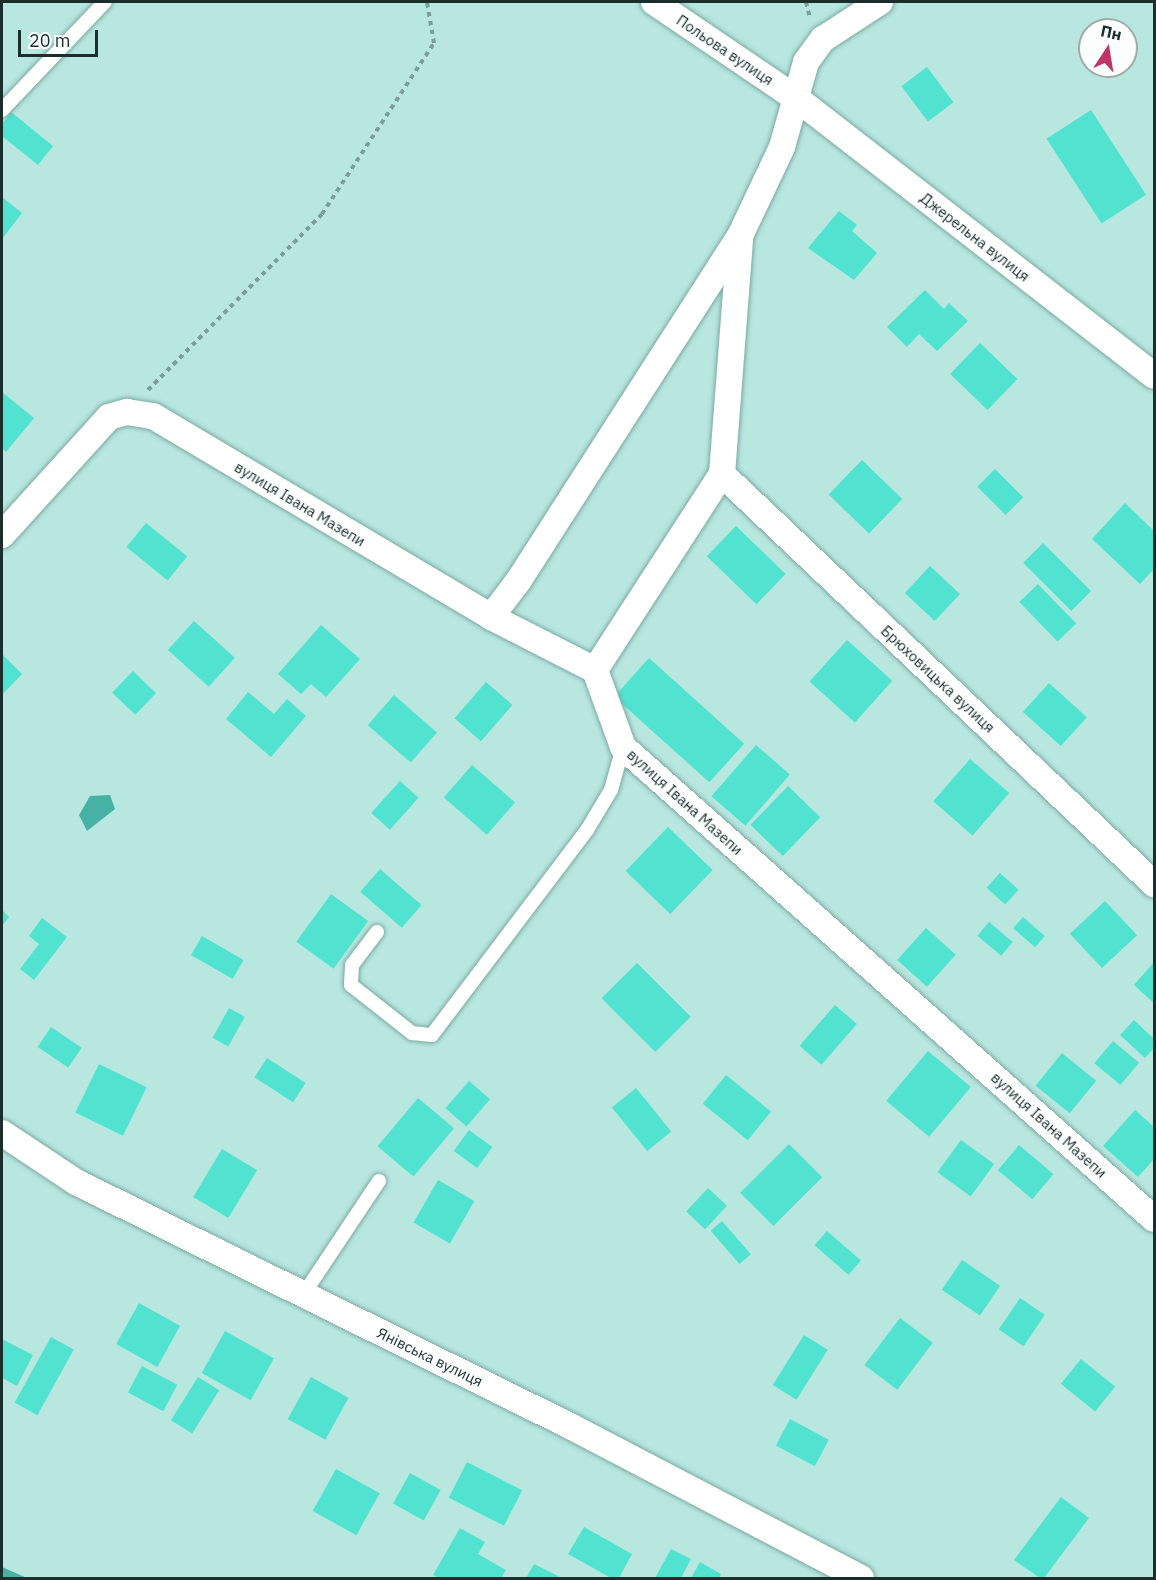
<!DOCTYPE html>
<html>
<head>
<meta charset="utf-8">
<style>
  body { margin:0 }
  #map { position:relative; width:1156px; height:1580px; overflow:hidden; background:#b8e7df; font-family:"IBM Plex Sans",sans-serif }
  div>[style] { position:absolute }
  .water>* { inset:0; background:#46b2a3 }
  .building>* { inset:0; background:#51e3cf; transform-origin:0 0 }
  .path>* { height:4px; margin-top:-2px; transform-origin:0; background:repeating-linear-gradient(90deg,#7b9e98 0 4.5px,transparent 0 9px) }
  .roads { filter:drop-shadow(0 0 2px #7caaa2) drop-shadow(0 0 2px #7caaa2) }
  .lane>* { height:14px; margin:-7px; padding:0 7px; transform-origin:7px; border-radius:7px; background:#fff }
  .street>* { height:26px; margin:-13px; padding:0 13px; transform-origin:13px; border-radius:13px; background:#fff }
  span { translate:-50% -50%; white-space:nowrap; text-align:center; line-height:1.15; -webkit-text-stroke:4.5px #fafefd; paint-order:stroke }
  .street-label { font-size:15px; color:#1c2e2b }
  .frame { position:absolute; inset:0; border:3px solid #1c2e2b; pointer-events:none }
  .north { position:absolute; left:1078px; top:18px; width:60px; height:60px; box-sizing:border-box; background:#fafefd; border:2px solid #a1aba9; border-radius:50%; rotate:12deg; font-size:16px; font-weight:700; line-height:24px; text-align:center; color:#1c2e2b }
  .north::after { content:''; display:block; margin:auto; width:21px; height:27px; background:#c03468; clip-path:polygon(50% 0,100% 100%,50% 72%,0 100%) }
  .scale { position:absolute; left:18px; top:30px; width:80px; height:27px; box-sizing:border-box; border:3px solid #1c2e2b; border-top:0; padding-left:8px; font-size:18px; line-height:21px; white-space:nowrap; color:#1c2e2b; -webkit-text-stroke:4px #fafefd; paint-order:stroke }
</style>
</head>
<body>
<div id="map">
  <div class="water">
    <i style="clip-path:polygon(110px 795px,115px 809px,87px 831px,79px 815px,90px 796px)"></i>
    <i style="clip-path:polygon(2px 1567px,27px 1578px,2px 1578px)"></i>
  </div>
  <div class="building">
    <i style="left:927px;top:67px;width:44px;height:32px;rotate:53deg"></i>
    <i style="left:1091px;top:110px;width:101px;height:53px;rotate:57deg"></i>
    <i style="clip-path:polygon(11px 112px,53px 146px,38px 165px,2px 136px,2px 124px)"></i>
    <i style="clip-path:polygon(2px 197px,22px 213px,2px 239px)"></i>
    <i style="clip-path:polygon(839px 211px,857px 225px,852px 231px,877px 253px,854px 280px,808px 248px)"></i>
    <i style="clip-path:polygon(925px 290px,944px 309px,949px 303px,968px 321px,937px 351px,919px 334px,907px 347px,887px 327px)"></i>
    <i style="left:980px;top:343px;width:52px;height:43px;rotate:44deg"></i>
    <i style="clip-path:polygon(2px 392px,34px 418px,6px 452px,2px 448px)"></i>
    <i style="left:862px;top:460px;width:56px;height:48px;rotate:44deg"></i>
    <i style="left:995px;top:469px;width:40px;height:25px;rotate:45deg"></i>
    <i style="clip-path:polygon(1125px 503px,1154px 531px,1154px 569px,1140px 584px,1092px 539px)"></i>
    <i style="left:146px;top:523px;width:53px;height:31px;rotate:39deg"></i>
    <i style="left:736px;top:526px;width:69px;height:42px;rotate:44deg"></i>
    <i style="left:1043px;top:543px;width:68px;height:28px;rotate:45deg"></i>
    <i style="left:930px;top:566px;width:41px;height:37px;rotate:43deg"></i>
    <i style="left:1038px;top:584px;width:55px;height:26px;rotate:46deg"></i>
    <i style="left:194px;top:621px;width:55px;height:39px;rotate:42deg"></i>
    <i style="clip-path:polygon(321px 625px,360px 659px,326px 697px,311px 684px,301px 694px,278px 674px)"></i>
    <i style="left:847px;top:640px;width:61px;height:56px;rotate:42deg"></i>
    <i style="clip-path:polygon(2px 654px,22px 674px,2px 695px)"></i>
    <i style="left:649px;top:658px;width:128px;height:52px;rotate:42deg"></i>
    <i style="left:133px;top:671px;width:32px;height:30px;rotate:44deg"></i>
    <i style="left:486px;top:682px;width:35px;height:48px;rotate:41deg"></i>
    <i style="left:1049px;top:683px;width:51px;height:39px;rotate:42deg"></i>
    <i style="clip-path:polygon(248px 692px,274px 714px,287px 699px,306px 716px,271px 757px,226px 719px)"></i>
    <i style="left:394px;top:695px;width:57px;height:40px;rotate:41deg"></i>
    <i style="left:756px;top:745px;width:45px;height:68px;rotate:41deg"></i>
    <i style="left:970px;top:759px;width:52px;height:56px;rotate:41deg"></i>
    <i style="left:472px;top:765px;width:57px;height:43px;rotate:41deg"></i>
    <i style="left:400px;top:781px;width:25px;height:43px;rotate:42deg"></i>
    <i style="left:788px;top:786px;width:45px;height:54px;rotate:44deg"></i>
    <i style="left:668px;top:827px;width:62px;height:61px;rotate:44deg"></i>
    <i style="left:380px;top:869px;width:55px;height:30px;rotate:41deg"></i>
    <i style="left:1000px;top:873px;width:25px;height:20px;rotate:42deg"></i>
    <i style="left:331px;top:894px;width:46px;height:59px;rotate:36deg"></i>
    <i style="left:1105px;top:901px;width:47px;height:48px;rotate:47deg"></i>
    <i style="clip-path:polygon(2px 910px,9px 917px,2px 926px)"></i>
    <i style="left:1023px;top:917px;width:29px;height:15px;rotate:41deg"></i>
    <i style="clip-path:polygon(42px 918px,67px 937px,34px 980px,20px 969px,39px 944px,29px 936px)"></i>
    <i style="left:989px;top:922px;width:31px;height:18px;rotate:40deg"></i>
    <i style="left:926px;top:928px;width:40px;height:43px;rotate:42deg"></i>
    <i style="left:202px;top:936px;width:48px;height:22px;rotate:30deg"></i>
    <i style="clip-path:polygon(1154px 962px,1154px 1003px,1134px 985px)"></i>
    <i style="left:637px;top:963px;width:76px;height:50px;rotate:45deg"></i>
    <i style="left:835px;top:1005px;width:29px;height:54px;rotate:41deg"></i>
    <i style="left:229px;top:1008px;width:18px;height:34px;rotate:29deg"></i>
    <i style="clip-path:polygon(1134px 1020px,1154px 1039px,1154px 1048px,1145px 1058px,1120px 1035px)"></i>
    <i style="left:51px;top:1027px;width:37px;height:24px;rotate:34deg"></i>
    <i style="left:1113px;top:1041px;width:34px;height:29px;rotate:40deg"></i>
    <i style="left:928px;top:1051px;width:56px;height:65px;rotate:40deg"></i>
    <i style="left:1062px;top:1053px;width:44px;height:42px;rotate:39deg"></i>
    <i style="left:267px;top:1058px;width:46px;height:23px;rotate:33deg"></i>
    <i style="left:99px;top:1064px;width:53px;height:54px;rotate:26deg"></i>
    <i style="left:726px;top:1075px;width:58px;height:37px;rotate:39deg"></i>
    <i style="left:469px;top:1081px;width:28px;height:36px;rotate:41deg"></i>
    <i style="left:636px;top:1088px;width:56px;height:31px;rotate:51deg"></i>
    <i style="left:418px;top:1098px;width:47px;height:63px;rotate:40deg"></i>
    <i style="clip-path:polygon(1135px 1110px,1154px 1127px,1154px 1159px,1138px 1177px,1103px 1146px)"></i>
    <i style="left:469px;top:1130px;width:29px;height:26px;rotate:36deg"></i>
    <i style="left:961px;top:1140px;width:41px;height:40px;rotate:36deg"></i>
    <i style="left:789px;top:1144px;width:47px;height:69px;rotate:45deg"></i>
    <i style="left:1019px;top:1145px;width:45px;height:33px;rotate:40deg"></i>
    <i style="left:222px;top:1149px;width:41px;height:56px;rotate:31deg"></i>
    <i style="left:438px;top:1180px;width:42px;height:49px;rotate:30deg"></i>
    <i style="left:708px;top:1188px;width:26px;height:32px;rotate:43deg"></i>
    <i style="left:722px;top:1221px;width:44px;height:15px;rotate:49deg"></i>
    <i style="left:827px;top:1231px;width:45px;height:19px;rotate:41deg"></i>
    <i style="left:962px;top:1260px;width:46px;height:36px;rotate:34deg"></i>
    <i style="left:1020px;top:1298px;width:30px;height:38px;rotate:34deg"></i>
    <i style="left:139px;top:1303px;width:47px;height:47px;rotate:29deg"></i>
    <i style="left:900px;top:1318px;width:41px;height:59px;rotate:37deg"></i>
    <i style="left:225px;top:1331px;width:56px;height:48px;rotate:29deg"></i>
    <i style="left:804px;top:1335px;width:28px;height:59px;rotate:32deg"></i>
    <i style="left:51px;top:1337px;width:26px;height:75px;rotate:29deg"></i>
    <i style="clip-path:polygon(2px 1339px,33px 1355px,17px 1386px,2px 1378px)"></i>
    <i style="left:1081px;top:1359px;width:44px;height:32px;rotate:39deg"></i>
    <i style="left:142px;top:1366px;width:40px;height:30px;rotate:28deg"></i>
    <i style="left:198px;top:1377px;width:25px;height:51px;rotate:32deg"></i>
    <i style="left:311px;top:1377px;width:43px;height:48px;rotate:29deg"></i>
    <i style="left:790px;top:1419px;width:44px;height:30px;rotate:28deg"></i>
    <i style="left:467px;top:1462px;width:62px;height:40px;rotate:27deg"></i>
    <i style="left:336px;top:1469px;width:50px;height:48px;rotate:29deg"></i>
    <i style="left:410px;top:1473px;width:35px;height:35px;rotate:29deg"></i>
    <i style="clip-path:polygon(1061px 1497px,1089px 1518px,1044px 1578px,1040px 1578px,1014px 1560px)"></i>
    <i style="clip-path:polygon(584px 1527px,632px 1554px,619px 1578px,611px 1578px,568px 1554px)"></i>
    <i style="clip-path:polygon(460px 1528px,485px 1542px,478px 1554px,506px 1570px,501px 1578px,439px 1578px,433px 1575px)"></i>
    <i style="clip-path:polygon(671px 1549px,691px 1559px,681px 1578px,655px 1578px)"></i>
    <i style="clip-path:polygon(700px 1562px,721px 1574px,719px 1578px,691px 1578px)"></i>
    <i style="clip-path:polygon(534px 1564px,558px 1576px,557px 1578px,526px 1578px)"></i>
  </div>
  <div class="path">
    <i style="left:806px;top:2px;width:16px;rotate:76deg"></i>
    <i style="left:148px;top:390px;width:247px;rotate:-45.3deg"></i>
    <i style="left:322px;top:214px;width:204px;rotate:-56.8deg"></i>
    <i style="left:434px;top:43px;width:42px;rotate:-99.7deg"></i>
  </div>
  <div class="roads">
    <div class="lane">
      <i style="left:2px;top:110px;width:149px;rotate:-46.4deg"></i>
      <i style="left:377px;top:932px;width:41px;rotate:127.1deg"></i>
      <i style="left:352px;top:965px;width:20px;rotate:93deg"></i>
      <i style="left:351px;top:985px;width:78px;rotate:38.2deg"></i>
      <i style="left:412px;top:1033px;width:20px;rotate:6deg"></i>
      <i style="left:432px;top:1035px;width:257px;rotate:-52.9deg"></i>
      <i style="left:587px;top:830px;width:47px;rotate:-59deg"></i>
      <i style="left:611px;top:790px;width:45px;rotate:-74.4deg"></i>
      <i style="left:303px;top:1295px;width:137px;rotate:-56.3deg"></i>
    </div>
    <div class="street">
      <i style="left:654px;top:2px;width:171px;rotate:34.1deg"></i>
      <i style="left:796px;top:98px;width:453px;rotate:37.8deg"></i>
      <i style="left:722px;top:474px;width:596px;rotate:43.5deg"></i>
      <i style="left:2px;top:535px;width:159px;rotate:-47.8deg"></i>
      <i style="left:109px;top:417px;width:19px;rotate:-16deg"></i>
      <i style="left:127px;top:412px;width:26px;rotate:9deg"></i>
      <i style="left:153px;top:416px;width:393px;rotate:30.7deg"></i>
      <i style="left:491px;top:617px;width:117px;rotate:27deg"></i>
      <i style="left:595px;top:670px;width:82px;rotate:70deg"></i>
      <i style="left:623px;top:747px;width:710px;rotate:41.63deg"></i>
      <i style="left:491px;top:617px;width:46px;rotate:-52.9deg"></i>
      <i style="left:519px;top:580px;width:409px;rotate:-57.3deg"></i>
      <i style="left:740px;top:236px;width:98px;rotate:-64.7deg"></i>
      <i style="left:782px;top:147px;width:88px;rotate:-74.2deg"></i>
      <i style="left:806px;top:62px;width:29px;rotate:-54deg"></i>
      <i style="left:823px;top:39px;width:68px;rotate:-33deg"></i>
      <i style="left:595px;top:670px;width:234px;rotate:-57.1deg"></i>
      <i style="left:722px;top:474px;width:237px;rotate:-85.6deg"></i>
      <i style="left:2px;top:1133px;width:89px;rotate:33.5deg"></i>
      <i style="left:76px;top:1182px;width:553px;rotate:26.29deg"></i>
      <i style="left:572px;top:1427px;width:326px;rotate:27.6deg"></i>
    </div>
  </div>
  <div class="street-label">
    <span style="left:725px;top:50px;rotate:34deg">Польова вулиця</span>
    <span style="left:975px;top:237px;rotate:38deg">Джерельна вулиця</span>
    <span style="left:300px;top:504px;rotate:31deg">вулиця Івана Мазепи</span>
    <span style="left:938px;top:679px;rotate:43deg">Брюховицька вулиця</span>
    <span style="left:685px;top:802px;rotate:42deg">вулиця Івана Мазепи</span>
    <span style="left:1049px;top:1125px;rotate:42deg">вулиця Івана Мазепи</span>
    <span style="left:430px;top:1357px;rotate:26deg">Янівська вулиця</span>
  </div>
  <div class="frame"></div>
  <div class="north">Пн</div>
  <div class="scale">20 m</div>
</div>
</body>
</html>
